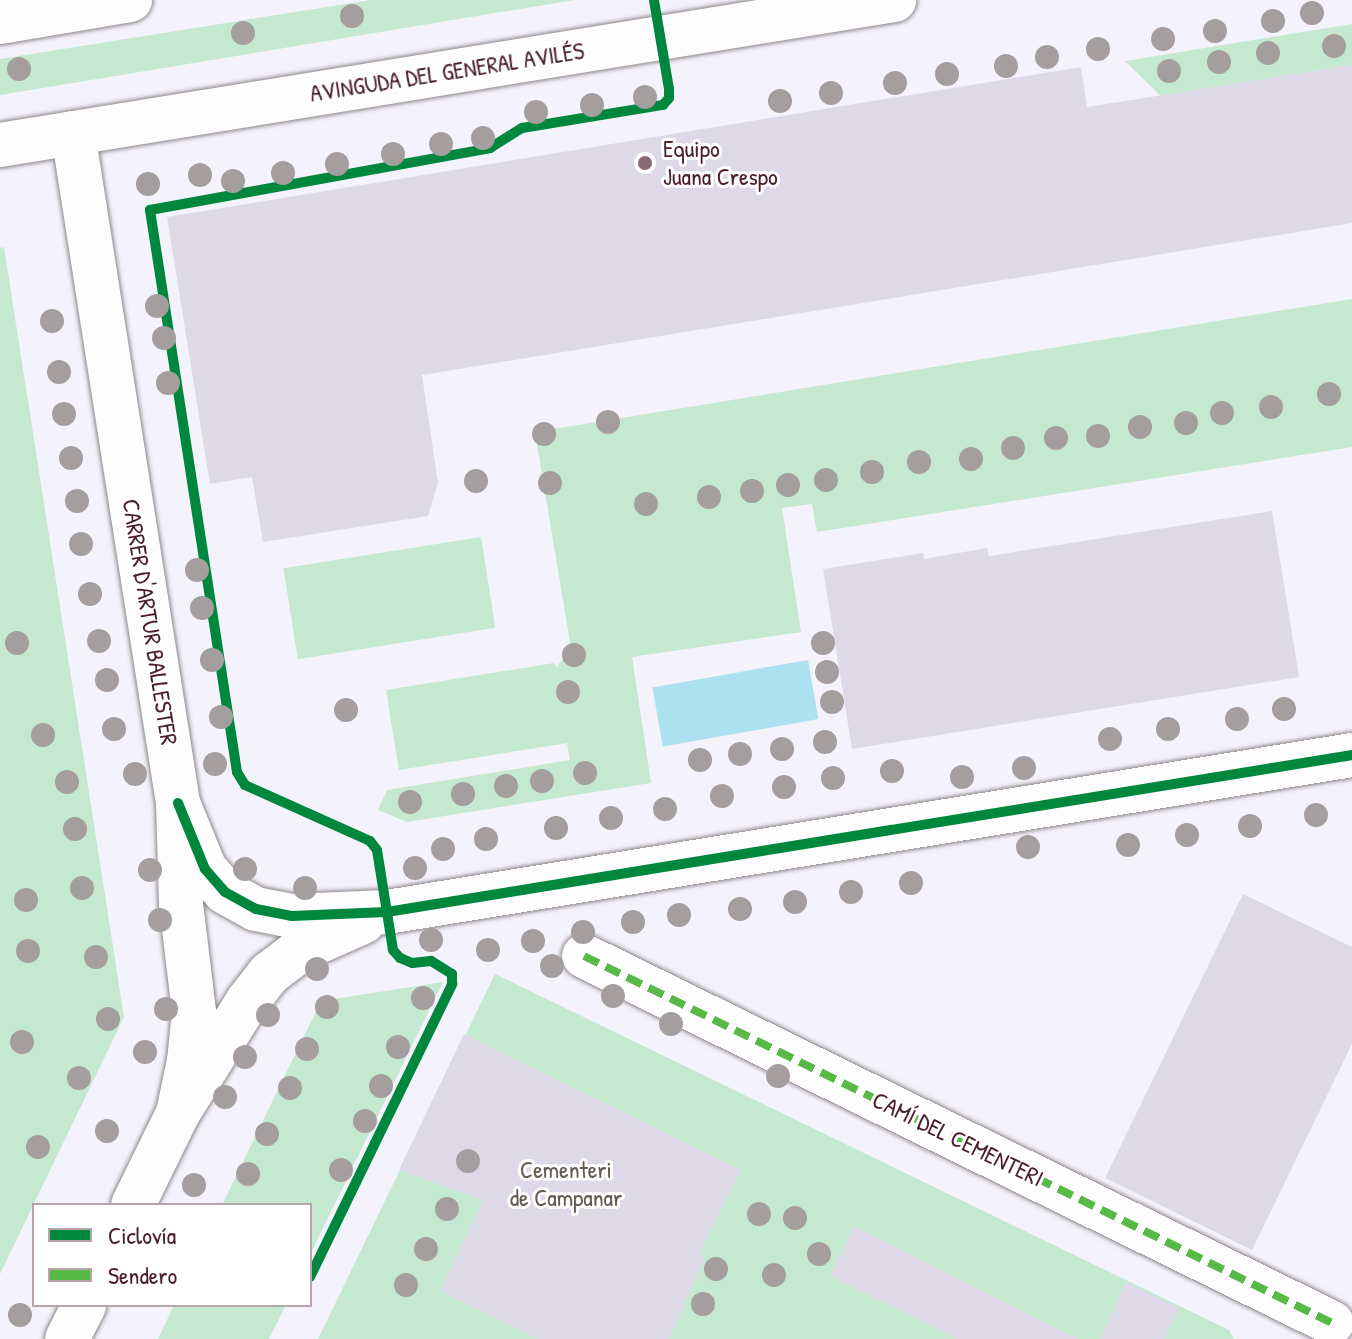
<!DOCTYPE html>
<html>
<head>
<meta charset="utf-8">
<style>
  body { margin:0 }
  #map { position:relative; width:1352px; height:1339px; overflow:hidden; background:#f4f2fa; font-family:"Patrick Hand",sans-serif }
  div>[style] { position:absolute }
  .green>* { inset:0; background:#c5e9d0; transform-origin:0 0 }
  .water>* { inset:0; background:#ace2f0; transform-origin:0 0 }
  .building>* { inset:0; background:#ded9e7 }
  .roads { filter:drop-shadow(0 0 2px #8f868b) drop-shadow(0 0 2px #8f868b) }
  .minor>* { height:44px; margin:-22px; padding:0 22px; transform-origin:22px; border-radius:22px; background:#fdfdfe }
  .major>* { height:44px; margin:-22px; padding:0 22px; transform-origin:22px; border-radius:22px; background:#fdfdfe }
  .quiet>* { height:8px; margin-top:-4px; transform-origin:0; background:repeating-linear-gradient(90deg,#58b947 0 16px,transparent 0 24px) }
  .cycleway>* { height:10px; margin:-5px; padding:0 5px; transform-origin:5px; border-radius:5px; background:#00873e }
  .trees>* { width:24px; height:24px; margin:-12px; border-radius:50%; background:#a49e9e }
  .dots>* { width:22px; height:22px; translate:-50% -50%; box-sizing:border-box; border:4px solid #fff; border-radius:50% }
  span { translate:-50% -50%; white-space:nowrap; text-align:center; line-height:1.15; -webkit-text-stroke:6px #fff; paint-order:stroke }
  .street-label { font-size:24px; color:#4a1f2b }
  .poi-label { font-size:24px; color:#4a1f2b }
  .left { translate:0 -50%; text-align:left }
  .park-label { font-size:24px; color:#635a52 }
  .legend { position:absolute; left:32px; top:1203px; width:280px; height:104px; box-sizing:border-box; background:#fff; border:2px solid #b7a5aa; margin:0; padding:10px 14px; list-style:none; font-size:24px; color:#4a1f2b }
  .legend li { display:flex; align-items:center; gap:16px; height:40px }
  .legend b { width:40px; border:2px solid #b7a5aa }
</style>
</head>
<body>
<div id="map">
  <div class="green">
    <i style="clip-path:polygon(371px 0,574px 0,0 95px,0 59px)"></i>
    <i style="clip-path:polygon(1352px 24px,1352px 65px,1161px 96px,1125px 61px)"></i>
    <i style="clip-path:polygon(4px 247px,124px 1017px,0 1274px,0 248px)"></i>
    <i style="clip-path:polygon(1352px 299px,1352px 447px,817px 532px,812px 504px,782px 508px,801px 632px,632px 657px,651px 783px,407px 822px,378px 810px,387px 790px,570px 760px,567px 743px,399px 770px,386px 690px,554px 663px,556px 668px,571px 648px,535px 432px)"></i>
    <i style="left:481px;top:537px;width:92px;height:200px;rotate:81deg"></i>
    <i style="clip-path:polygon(495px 974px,1229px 1330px,1234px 1339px,318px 1339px)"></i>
    <i style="clip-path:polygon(443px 982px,310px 1255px,310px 1205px,222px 1205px,321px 1001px)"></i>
    <i style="clip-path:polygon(174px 1305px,286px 1305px,269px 1339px,158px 1339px)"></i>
  </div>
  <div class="water">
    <i style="left:808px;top:660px;width:60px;height:158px;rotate:80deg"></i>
  </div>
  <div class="building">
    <i style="clip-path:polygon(1352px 65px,1352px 223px,422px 375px,438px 483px,428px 516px,263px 542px,252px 477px,210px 484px,167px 217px,1081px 67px,1087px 107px)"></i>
    <i style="clip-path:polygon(1272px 511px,1299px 677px,852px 749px,823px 569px,923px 553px,924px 559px,987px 548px,989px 556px)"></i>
    <i style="clip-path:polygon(1243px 894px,1352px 947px,1352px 1044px,1252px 1250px,1105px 1178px)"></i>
    <i style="clip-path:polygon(464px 1034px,741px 1170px,699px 1254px,705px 1257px,669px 1339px,538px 1339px,440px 1291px,483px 1200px,399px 1170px)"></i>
    <i style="clip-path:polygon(854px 1226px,1078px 1339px,957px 1339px,830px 1276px)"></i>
    <i style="clip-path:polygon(1126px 1282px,1179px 1308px,1164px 1339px,1100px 1339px)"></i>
  </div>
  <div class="roads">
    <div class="minor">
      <i style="left:73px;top:133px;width:678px;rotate:81.09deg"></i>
      <i style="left:178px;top:803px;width:101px;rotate:88.3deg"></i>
      <i style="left:181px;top:904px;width:109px;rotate:83.1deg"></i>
      <i style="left:194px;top:1012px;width:49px;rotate:95.8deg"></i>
      <i style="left:189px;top:1061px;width:53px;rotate:101.9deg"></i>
      <i style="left:178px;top:803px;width:71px;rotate:67.8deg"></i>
      <i style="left:205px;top:869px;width:30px;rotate:49deg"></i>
      <i style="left:225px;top:892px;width:35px;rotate:29deg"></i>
      <i style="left:256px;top:909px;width:36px;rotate:11deg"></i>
      <i style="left:291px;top:916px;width:96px;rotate:-2.4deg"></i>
      <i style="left:387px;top:912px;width:978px;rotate:-9.24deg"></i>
      <i style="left:584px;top:956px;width:833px;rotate:26.13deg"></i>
      <i style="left:133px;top:1205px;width:102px;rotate:-63.9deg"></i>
      <i style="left:178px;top:1113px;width:131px;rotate:-58.1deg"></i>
      <i style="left:247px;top:1002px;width:37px;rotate:-52deg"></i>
      <i style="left:270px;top:973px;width:40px;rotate:-37deg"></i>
      <i style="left:302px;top:949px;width:67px;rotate:-23.9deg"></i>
      <i style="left:67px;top:1339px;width:38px;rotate:-63deg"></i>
    </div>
    <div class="major">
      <i style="left:0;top:22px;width:132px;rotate:-9.6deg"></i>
      <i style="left:0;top:145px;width:906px;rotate:-9.21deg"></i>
    </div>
  </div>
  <div class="quiet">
    <i style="left:584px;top:956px;width:833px;rotate:26.13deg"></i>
  </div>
  <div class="cycleway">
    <i style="left:178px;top:803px;width:71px;rotate:67.8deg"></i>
    <i style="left:205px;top:869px;width:30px;rotate:49deg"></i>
    <i style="left:225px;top:892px;width:35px;rotate:29deg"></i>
    <i style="left:256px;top:909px;width:36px;rotate:11deg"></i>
    <i style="left:291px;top:916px;width:96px;rotate:-2.4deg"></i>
    <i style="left:387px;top:912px;width:978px;rotate:-9.24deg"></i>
    <i style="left:310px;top:1277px;width:326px;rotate:-64.1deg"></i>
    <i style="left:452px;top:984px;width:10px;rotate:-90deg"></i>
    <i style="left:452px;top:974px;width:25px;rotate:-148deg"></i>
    <i style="left:431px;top:961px;width:19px;rotate:174deg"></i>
    <i style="left:412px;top:963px;width:13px;rotate:-157deg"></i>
    <i style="left:400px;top:958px;width:11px;rotate:-131deg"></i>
    <i style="left:393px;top:950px;width:101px;rotate:-99.1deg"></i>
    <i style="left:377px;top:850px;width:11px;rotate:-128deg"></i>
    <i style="left:370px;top:841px;width:137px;rotate:-155.9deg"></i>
    <i style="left:245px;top:785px;width:15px;rotate:-122deg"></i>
    <i style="left:237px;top:772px;width:569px;rotate:-98.8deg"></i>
    <i style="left:150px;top:210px;width:346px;rotate:-10.3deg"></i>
    <i style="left:490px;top:148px;width:38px;rotate:-32deg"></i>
    <i style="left:522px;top:128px;width:143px;rotate:-9.3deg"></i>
    <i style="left:663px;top:105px;width:9px;rotate:-49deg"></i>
    <i style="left:669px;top:98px;width:9px;rotate:-90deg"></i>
    <i style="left:669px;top:89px;width:90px;rotate:-99.6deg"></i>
  </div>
  <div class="trees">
    <i style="left:1312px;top:13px"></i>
    <i style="left:352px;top:16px"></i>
    <i style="left:1273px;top:21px"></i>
    <i style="left:1215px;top:31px"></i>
    <i style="left:243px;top:33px"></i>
    <i style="left:1163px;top:39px"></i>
    <i style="left:1334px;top:46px"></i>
    <i style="left:1098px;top:49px"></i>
    <i style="left:1268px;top:53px"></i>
    <i style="left:1047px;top:57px"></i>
    <i style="left:1219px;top:62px"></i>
    <i style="left:1006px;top:66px"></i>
    <i style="left:19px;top:69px"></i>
    <i style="left:1169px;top:71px"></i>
    <i style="left:947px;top:74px"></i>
    <i style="left:895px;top:83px"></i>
    <i style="left:831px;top:93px"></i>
    <i style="left:645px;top:97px"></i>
    <i style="left:780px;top:101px"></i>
    <i style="left:592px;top:105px"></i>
    <i style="left:536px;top:112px"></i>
    <i style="left:483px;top:138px"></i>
    <i style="left:441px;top:144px"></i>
    <i style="left:393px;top:154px"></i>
    <i style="left:337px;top:164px"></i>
    <i style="left:283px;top:173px"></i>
    <i style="left:200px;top:175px"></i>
    <i style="left:233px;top:181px"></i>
    <i style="left:148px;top:184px"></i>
    <i style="left:157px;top:306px"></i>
    <i style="left:52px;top:321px"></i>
    <i style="left:164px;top:338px"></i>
    <i style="left:59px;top:372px"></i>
    <i style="left:168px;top:383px"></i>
    <i style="left:1329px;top:394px"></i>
    <i style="left:1271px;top:407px"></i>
    <i style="left:1222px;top:413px"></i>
    <i style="left:64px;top:414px"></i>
    <i style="left:608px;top:422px"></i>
    <i style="left:1186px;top:423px"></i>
    <i style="left:1140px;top:427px"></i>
    <i style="left:544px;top:434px"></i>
    <i style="left:1098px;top:436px"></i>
    <i style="left:1056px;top:438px"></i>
    <i style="left:1013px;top:448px"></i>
    <i style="left:71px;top:458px"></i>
    <i style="left:971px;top:459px"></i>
    <i style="left:919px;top:462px"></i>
    <i style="left:872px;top:472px"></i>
    <i style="left:826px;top:480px"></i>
    <i style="left:476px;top:481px"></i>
    <i style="left:550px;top:483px"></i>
    <i style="left:788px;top:485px"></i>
    <i style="left:752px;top:491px"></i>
    <i style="left:709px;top:497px"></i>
    <i style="left:77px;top:501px"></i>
    <i style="left:646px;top:504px"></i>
    <i style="left:81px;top:544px"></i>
    <i style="left:197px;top:570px"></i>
    <i style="left:90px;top:594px"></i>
    <i style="left:202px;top:608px"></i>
    <i style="left:99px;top:641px"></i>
    <i style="left:17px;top:643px"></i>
    <i style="left:823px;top:643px"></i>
    <i style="left:574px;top:655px"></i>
    <i style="left:212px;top:660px"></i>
    <i style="left:827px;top:672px"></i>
    <i style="left:107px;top:680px"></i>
    <i style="left:568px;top:692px"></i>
    <i style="left:832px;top:702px"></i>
    <i style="left:1284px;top:709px"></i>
    <i style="left:346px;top:710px"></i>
    <i style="left:221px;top:717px"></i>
    <i style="left:1237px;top:719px"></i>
    <i style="left:114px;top:729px"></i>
    <i style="left:1168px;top:729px"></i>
    <i style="left:43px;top:735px"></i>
    <i style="left:1110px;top:739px"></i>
    <i style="left:825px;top:742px"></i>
    <i style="left:782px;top:749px"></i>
    <i style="left:740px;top:754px"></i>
    <i style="left:700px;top:760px"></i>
    <i style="left:215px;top:764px"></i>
    <i style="left:1024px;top:768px"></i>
    <i style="left:892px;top:771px"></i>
    <i style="left:585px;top:773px"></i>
    <i style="left:135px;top:774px"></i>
    <i style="left:962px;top:777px"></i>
    <i style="left:833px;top:778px"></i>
    <i style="left:542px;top:781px"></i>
    <i style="left:67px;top:782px"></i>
    <i style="left:506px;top:786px"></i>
    <i style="left:784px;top:787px"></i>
    <i style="left:463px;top:794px"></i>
    <i style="left:722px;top:796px"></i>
    <i style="left:410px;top:802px"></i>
    <i style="left:665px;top:809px"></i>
    <i style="left:1316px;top:815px"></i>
    <i style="left:611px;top:818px"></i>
    <i style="left:1250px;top:826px"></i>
    <i style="left:556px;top:828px"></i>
    <i style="left:75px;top:829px"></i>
    <i style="left:1187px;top:835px"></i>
    <i style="left:486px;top:839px"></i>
    <i style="left:1128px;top:845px"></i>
    <i style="left:1028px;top:847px"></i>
    <i style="left:443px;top:849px"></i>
    <i style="left:415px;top:868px"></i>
    <i style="left:245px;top:869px"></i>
    <i style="left:150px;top:870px"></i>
    <i style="left:911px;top:883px"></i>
    <i style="left:82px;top:888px"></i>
    <i style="left:305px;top:888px"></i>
    <i style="left:851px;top:892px"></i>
    <i style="left:26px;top:900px"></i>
    <i style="left:795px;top:902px"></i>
    <i style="left:740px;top:909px"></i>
    <i style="left:679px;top:915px"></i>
    <i style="left:160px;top:920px"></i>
    <i style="left:633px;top:922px"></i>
    <i style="left:583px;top:932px"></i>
    <i style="left:431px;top:940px"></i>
    <i style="left:533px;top:941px"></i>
    <i style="left:488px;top:950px"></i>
    <i style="left:28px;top:951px"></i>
    <i style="left:96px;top:957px"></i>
    <i style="left:552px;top:966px"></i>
    <i style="left:317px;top:969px"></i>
    <i style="left:613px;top:996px"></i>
    <i style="left:423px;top:998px"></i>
    <i style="left:327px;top:1007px"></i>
    <i style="left:166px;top:1009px"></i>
    <i style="left:268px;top:1015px"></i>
    <i style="left:108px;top:1019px"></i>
    <i style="left:671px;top:1024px"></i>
    <i style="left:22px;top:1042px"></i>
    <i style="left:398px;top:1047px"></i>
    <i style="left:307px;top:1049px"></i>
    <i style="left:145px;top:1052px"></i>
    <i style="left:245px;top:1057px"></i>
    <i style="left:778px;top:1076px"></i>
    <i style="left:79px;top:1078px"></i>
    <i style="left:381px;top:1086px"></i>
    <i style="left:290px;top:1088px"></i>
    <i style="left:225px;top:1097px"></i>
    <i style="left:365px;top:1121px"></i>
    <i style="left:107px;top:1131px"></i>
    <i style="left:267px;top:1134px"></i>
    <i style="left:38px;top:1147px"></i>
    <i style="left:468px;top:1161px"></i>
    <i style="left:341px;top:1170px"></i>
    <i style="left:248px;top:1174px"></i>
    <i style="left:194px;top:1185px"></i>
    <i style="left:447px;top:1209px"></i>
    <i style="left:759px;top:1214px"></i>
    <i style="left:795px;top:1218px"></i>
    <i style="left:426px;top:1249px"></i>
    <i style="left:819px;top:1254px"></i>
    <i style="left:716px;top:1269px"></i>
    <i style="left:774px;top:1275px"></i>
    <i style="left:406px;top:1285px"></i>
    <i style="left:703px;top:1304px"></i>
    <i style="left:20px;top:1315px"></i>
  </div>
  <div class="dots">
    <i style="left:645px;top:163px;background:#866973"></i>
  </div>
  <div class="street-label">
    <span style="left:447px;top:72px;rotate:-9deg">AVINGUDA DEL GENERAL AVILÉS</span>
    <span style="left:150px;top:622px;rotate:81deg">CARRER D'ARTUR BALLESTER</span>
    <span style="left:958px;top:1139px;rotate:26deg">CAMÍ DEL CEMENTERI</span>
  </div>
  <div class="poi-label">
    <span class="left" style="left:663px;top:163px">Equipo<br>Juana Crespo</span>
  </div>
  <div class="park-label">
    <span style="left:566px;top:1184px">Cementeri<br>de Campanar</span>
  </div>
  <ul class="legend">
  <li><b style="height:10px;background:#00873e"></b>Ciclovía</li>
  <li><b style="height:10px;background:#58b947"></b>Sendero</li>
  </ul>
</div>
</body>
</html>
